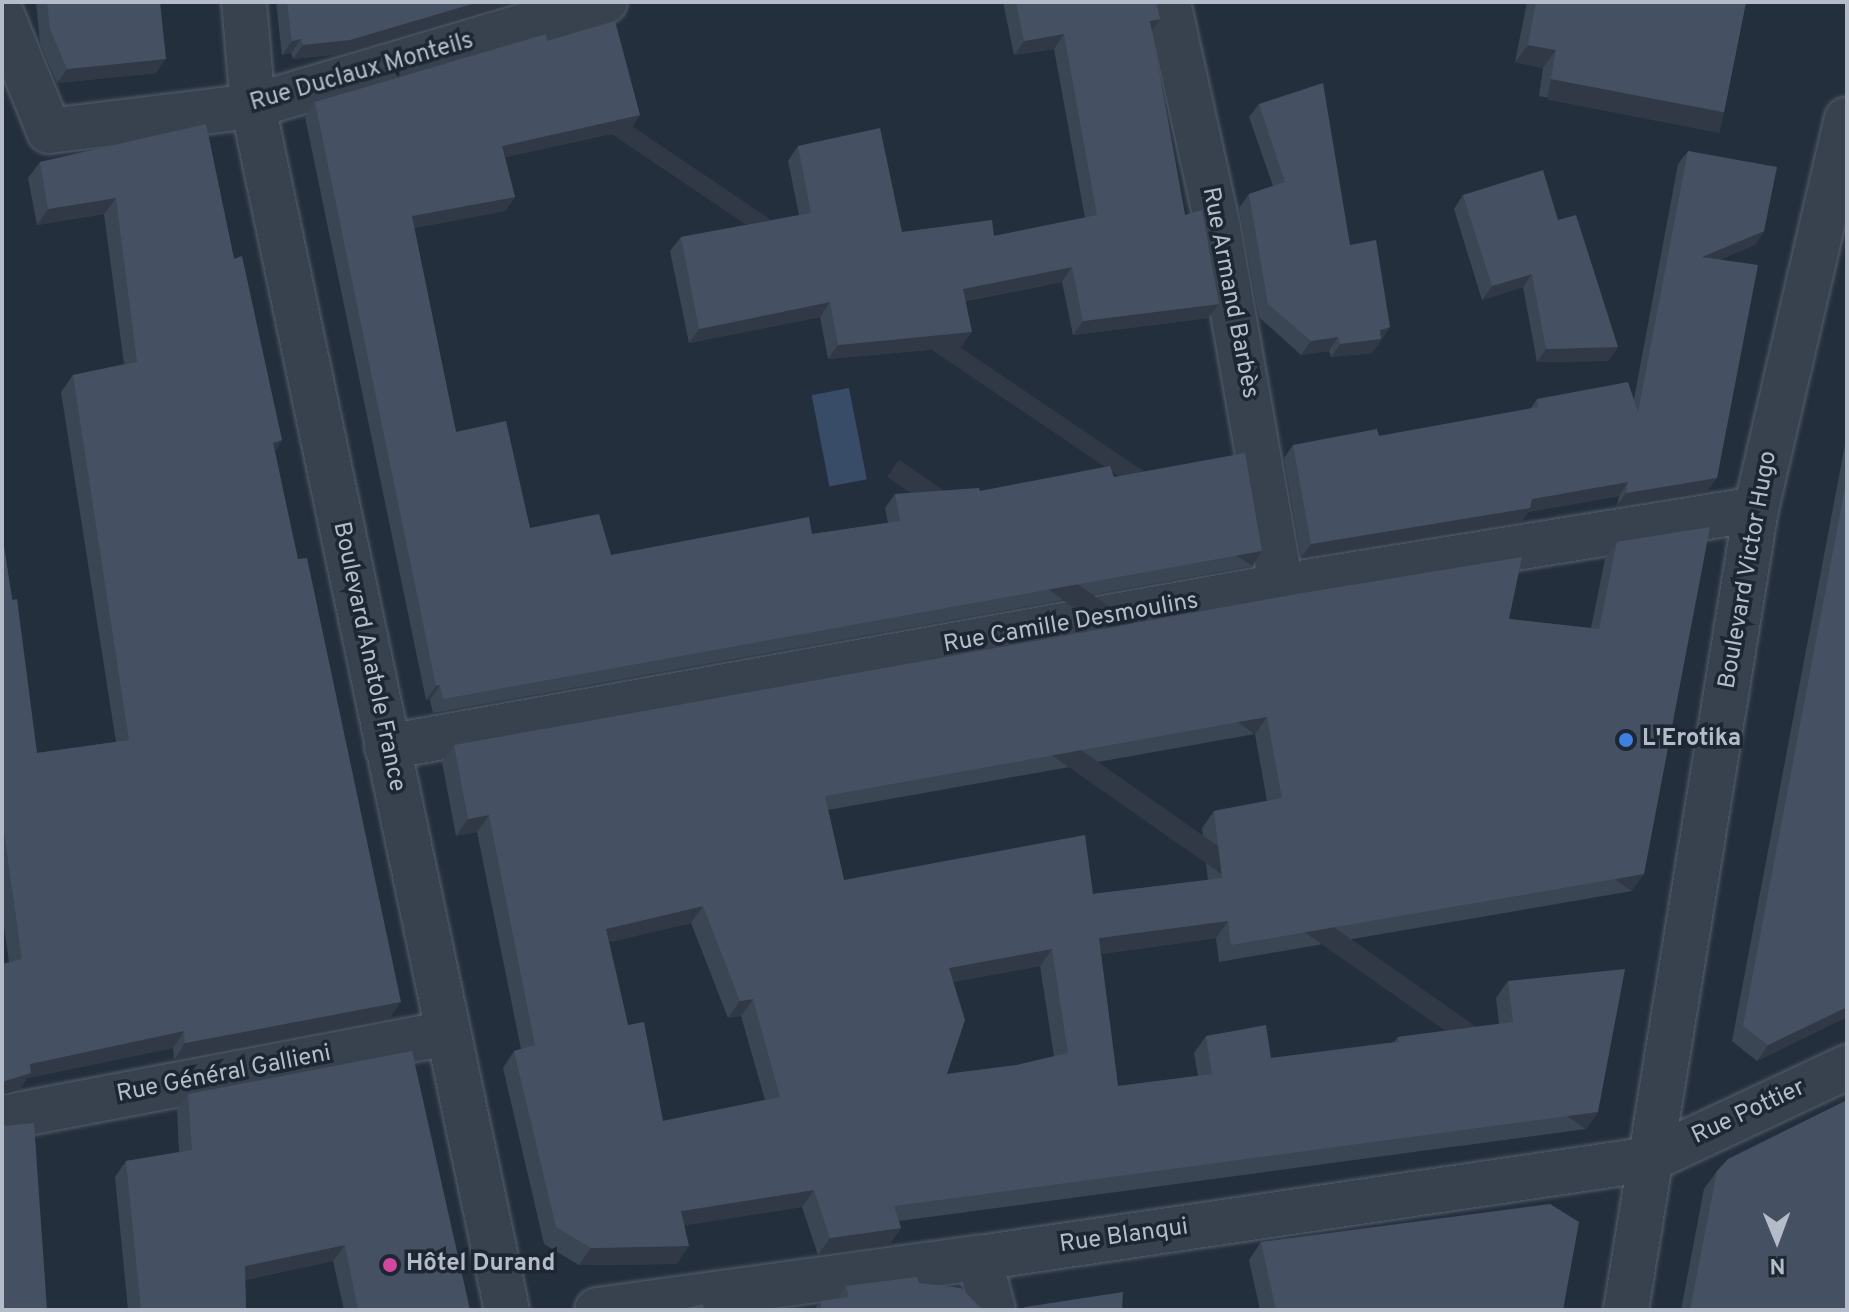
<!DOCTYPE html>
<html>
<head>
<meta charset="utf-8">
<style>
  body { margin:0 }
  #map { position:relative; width:1849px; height:1312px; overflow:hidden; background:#242f3e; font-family:Overpass,sans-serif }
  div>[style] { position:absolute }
  .water>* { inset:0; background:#394c67; transform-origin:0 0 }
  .roads { filter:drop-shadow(0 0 2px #565f6c) drop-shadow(0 0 2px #565f6c) }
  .minor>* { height:44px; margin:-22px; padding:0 22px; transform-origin:22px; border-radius:22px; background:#38414e }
  .tertiary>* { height:44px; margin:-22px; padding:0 22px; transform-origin:22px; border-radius:22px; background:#38414e }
  .wall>* { inset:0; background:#3b4654 }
  .shaded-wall>* { inset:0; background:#303945; transform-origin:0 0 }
  .building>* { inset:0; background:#455162 }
  .dots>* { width:22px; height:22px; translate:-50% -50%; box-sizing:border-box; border:4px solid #1d2633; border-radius:50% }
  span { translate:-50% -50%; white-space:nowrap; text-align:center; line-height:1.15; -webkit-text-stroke:7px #1d2633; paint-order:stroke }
  .street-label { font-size:24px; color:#b4bcc9 }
  .poi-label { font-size:24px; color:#b4bcc9; font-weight:700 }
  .left { translate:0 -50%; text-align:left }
  .frame { position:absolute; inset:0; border:4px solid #b4bcc9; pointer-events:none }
  .north { position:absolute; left:1737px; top:1200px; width:80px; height:80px; -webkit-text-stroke:6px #1d2633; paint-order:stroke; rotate:179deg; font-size:22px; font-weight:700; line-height:32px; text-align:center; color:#b4bcc9 }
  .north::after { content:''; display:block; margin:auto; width:28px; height:36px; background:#b4bcc9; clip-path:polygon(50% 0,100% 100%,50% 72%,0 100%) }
</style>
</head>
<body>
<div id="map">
  <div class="water">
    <i style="left:849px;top:388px;width:93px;height:38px;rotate:79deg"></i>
  </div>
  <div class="roads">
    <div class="minor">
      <i style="left:244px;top:2px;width:104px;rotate:85.1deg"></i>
      <i style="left:253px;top:106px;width:1231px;rotate:78.09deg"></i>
      <i style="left:1168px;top:2px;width:231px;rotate:77.5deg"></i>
      <i style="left:1218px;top:228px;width:364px;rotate:80deg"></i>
      <i style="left:2px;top:15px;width:125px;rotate:67.9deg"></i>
      <i style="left:49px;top:131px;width:206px;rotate:-7deg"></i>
      <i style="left:253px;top:106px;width:367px;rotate:-16.5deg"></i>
      <i style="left:387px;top:747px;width:908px;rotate:-10.21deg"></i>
      <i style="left:1281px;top:586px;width:481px;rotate:-9.2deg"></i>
      <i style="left:2px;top:1118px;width:452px;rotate:-10.8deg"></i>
      <i style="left:979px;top:1258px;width:54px;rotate:74.9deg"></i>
      <i style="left:597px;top:1310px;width:386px;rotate:-7.8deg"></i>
      <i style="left:979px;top:1258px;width:679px;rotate:-8.38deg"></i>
      <i style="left:1651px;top:1159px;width:217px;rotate:-25.1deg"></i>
    </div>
    <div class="tertiary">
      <i style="left:1626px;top:1310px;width:811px;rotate:-80.78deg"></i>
      <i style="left:1756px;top:509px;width:400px;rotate:-76.9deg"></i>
    </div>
  </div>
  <div class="wall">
    <i style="clip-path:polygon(36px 2px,160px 2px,156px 73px,57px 83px,40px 43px)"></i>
    <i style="clip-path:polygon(276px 2px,517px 2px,340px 54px,293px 59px,291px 53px,282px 55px)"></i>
    <i style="clip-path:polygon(1003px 2px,1156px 2px,1151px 31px,1185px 215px,1219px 304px,1208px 318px,1073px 335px,1062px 282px,966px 301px,961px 347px,828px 359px,820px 317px,689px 343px,670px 251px,681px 237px,799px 215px,788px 161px,798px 146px,902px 232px,994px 236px,1085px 218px,1054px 49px,1014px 55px)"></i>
    <i style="clip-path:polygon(1527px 2px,1746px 2px,1724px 112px,1712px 129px,1539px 96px,1543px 68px,1515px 62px)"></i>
    <i style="clip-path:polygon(547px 41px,640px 115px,630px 130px,505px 157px,515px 197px,505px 211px,414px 228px,456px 432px,530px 528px,611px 555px,812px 534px,888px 523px,885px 508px,895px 494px,980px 491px,1114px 477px,1262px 551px,1252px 566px,433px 713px,430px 700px,426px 700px,305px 117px,315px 102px)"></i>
    <i style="clip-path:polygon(1259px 104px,1350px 245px,1390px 327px,1372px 353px,1331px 357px,1329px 351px,1301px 355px,1259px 317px,1239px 208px,1249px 194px,1273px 186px,1249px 117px)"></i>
    <i style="clip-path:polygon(206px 124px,234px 259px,282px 440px,275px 451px,390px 1018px,174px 1060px,173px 1048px,27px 1078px,20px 1089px,9px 962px,2px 913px,2px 534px,37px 753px,116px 742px,61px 392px,73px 375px,124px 364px,104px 214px,37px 225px,28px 178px,40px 162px)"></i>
    <i style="clip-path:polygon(1688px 151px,1764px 231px,1755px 245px,1719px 260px,1707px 492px,1617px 506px,1619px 496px,1528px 512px,1521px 522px,1301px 557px,1284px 458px,1293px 445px,1379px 436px,1530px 409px,1537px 399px,1634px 399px,1678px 164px)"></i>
    <i style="clip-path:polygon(1463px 195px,1558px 220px,1618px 347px,1608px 361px,1537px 362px,1523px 287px,1482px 300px,1454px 209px)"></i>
    <i style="clip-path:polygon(1847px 434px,1847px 1017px,1757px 1061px,1732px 1041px)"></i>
    <i style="clip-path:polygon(evenodd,1617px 542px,1632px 891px,1219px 962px,1216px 938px,1101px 954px,1118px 1086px,1198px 1076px,1194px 1053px,1206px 1036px,1271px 1058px,1394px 1042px,1398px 1037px,1499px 1024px,1496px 998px,1508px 981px,1598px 1112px,1586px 1129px,899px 1221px,901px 1228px,889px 1245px,818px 1255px,802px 1207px,684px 1225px,677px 1264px,579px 1265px,544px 1244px,503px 1068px,514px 1051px,521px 1049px,477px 832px,456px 836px,442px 762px,454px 745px,1509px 619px,1591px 628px,1605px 559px,1617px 542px,1255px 734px,1267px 801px,1214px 811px,1202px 828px,1208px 880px,1093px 894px,844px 880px,828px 810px,1255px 734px,1617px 542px,691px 923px,728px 1018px,741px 1016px,765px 1100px,663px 1121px,628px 1025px,609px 942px,691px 923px,1617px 542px,1040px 966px,1054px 1056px,1017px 1065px,947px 1074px,953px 982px,1040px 966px)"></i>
    <i style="clip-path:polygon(188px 1094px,470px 1310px,344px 1310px,333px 1261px,245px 1280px,246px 1310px,128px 1310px,115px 1177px,126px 1161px,179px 1152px,177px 1110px)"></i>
    <i style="clip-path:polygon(1717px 1171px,1847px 1310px,1681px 1310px,1704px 1189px)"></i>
    <i style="clip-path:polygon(1261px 1242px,1563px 1310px,1260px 1310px,1249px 1260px)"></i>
    <i style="clip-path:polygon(919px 1283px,983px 1310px,814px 1310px,820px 1301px,837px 1299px,846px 1286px)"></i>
  </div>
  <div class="shaded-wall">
    <i style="clip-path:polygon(479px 2px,517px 2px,340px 54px,293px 59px,303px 45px)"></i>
    <i style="clip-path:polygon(1160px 19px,1149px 34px,1150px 21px)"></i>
    <i style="clip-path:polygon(1064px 34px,1054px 49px,1014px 55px,1024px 41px)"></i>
    <i style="clip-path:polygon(301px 39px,291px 53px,282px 55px,292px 41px)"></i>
    <i style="clip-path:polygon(1528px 45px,1556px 50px,1543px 68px,1515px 62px)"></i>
    <i style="clip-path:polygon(166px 59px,156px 73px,57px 83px,67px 69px)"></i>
    <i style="left:1551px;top:79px;width:176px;height:21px;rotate:11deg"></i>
    <i style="clip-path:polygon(640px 115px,630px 130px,492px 160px,502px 146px)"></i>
    <i style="clip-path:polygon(515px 197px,505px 211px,402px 230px,412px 216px)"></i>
    <i style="clip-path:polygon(116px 198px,104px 214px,37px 225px,48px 209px)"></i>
    <i style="clip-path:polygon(1764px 231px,1755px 245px,1693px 270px,1702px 257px)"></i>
    <i style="clip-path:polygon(1072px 267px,1062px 282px,953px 303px,963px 289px)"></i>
    <i style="clip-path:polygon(1532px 274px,1523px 287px,1482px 300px,1492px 286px)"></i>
    <i style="clip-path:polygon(830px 302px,820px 317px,689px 343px,699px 329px)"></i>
    <i style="clip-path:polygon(1219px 304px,1208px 318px,1073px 335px,1083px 321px)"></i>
    <i style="clip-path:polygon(1390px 327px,1372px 353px,1331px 357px,1340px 344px)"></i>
    <i style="clip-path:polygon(972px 332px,961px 347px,828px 359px,838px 345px)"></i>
    <i style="clip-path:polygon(1338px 337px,1329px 351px,1301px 355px,1311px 341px)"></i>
    <i style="clip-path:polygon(1618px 347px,1608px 361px,1537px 362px,1546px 349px)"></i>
    <i style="clip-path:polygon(282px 440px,271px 457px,273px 443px)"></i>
    <i style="clip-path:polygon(1717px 478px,1707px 492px,1617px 506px,1626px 493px)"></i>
    <i style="clip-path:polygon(1628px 482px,1619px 496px,1528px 512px,1521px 522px,1301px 557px,1311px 544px,1532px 499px)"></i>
    <i style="left:1262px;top:551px;width:18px;height:832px;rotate:124deg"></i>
    <i style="clip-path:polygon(440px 685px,430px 700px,426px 700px,436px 686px)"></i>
    <i style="left:1267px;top:717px;width:21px;height:449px;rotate:125deg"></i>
    <i style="clip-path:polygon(489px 815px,477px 832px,456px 836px,468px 819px)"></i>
    <i style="left:1644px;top:874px;width:21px;height:419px;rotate:125deg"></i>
    <i style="clip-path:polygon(703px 906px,691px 923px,594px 946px,606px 929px)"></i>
    <i style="clip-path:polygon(1228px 921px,1216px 938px,1087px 956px,1099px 938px)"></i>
    <i style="clip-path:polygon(1052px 949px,1040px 966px,937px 985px,949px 968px)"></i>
    <i style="clip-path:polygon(753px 999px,741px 1016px,728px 1018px,740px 1001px)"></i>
    <i style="clip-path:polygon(401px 1002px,390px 1018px,174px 1060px,185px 1043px)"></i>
    <i style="clip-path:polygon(1847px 1007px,1847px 1017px,1757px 1061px,1768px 1045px)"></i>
    <i style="clip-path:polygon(184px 1031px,173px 1048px,27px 1078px,20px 1089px,2px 1095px,2px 1082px,30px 1064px)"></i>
    <i style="left:1598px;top:1112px;width:21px;height:710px;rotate:125deg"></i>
    <i style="clip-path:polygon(814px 1190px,802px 1207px,669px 1228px,681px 1211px)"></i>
    <i style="clip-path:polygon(901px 1228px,889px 1245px,818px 1255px,830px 1238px)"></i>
    <i style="clip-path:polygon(345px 1245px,333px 1261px,233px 1282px,245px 1266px)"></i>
    <i style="clip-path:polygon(689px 1246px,677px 1264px,579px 1265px,591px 1248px)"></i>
  </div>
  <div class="building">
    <i style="clip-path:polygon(47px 2px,160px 2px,166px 59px,67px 69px,50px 29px)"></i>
    <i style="clip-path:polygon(287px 2px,479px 2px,350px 40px,303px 45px,301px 39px,292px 41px)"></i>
    <i style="clip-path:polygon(1016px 2px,1156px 2px,1160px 19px,1150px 21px,1185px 215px,1202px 210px,1219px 304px,1083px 321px,1072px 267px,963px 289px,972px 332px,838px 345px,830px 302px,699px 329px,681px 237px,811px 213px,798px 146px,880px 128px,902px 232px,992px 220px,994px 236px,1097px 215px,1064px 34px,1024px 41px)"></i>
    <i style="clip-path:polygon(1536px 2px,1746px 2px,1724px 112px,1551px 79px,1556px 50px,1528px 45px)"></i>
    <i style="clip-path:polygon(615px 21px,640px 115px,502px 146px,515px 197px,412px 216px,456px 432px,506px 421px,530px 528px,599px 514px,611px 555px,809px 517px,812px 534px,900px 521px,895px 494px,979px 488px,980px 491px,1110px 466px,1114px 477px,1245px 453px,1262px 551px,443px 699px,440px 685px,436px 686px,315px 102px,546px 34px,547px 41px)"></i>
    <i style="clip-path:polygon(1323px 83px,1350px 245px,1376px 240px,1390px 327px,1380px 330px,1381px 339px,1340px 344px,1338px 337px,1311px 341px,1268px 304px,1249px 194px,1285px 182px,1259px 104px)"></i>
    <i style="clip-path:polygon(206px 124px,234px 259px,242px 256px,282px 440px,273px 443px,298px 559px,307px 558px,401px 1002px,185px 1043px,184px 1031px,30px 1064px,31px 1073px,2px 1082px,2px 964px,22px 959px,4px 832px,2px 832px,2px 534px,12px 600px,17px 599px,37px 753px,129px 740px,73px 375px,137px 362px,116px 198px,48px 209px,40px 162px)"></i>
    <i style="clip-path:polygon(1688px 151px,1777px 167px,1764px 231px,1702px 257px,1758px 265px,1717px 478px,1626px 493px,1628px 482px,1532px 499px,1530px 508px,1311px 544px,1293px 445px,1377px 429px,1379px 436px,1494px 415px,1538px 407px,1537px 399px,1628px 382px,1638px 412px)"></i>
    <i style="clip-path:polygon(1543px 170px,1558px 220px,1576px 215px,1618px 347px,1546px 349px,1532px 274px,1492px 286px,1463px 195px)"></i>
    <i style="clip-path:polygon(1847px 477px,1847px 1007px,1768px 1045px,1743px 1026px)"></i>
    <i style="clip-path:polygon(evenodd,1710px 527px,1644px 874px,1231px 945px,1228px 921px,1099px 938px,1118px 1086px,1212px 1074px,1206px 1036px,1266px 1025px,1271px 1058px,1399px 1042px,1398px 1037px,1513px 1022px,1508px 981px,1625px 969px,1598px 1112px,894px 1206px,901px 1228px,830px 1238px,814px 1190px,681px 1211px,689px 1246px,591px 1248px,556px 1227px,514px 1051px,535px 1045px,489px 815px,468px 819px,454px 745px,1297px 594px,1522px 557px,1509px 619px,1599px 629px,1617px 542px,1710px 527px,1267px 717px,1282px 798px,1214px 811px,1222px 878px,1093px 894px,1085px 835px,844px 880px,825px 796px,1267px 717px,1710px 527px,703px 906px,740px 1001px,753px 999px,780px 1097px,663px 1121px,644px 1022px,628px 1025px,606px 929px,703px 906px,1710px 527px,1052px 949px,1068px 1053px,1017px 1065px,947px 1074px,965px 1020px,949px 968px,1052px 949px)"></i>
    <i style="clip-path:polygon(412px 1051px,470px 1310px,358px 1310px,345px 1245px,245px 1266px,246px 1310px,141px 1310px,126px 1161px,192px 1150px,188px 1094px)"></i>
    <i style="clip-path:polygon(1847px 1100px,1847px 1310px,1690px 1310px,1717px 1171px,1728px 1159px)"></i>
    <i style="clip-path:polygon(2px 1123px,6px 1126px,34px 1123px,47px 1310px,2px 1310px)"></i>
    <i style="clip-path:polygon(1550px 1204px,1579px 1222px,1563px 1310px,1276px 1310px,1261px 1242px)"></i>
    <i style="clip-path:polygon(917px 1277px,919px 1283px,961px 1288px,983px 1310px,822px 1310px,820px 1301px,849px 1297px,846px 1286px)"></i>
    <i style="clip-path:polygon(1123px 1292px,1122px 1310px,1021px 1310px,1025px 1307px)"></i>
    <i style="clip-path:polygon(703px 1304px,704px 1310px,678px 1310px)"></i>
  </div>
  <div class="dots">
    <i style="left:1626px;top:740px;background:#3f7fe0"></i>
    <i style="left:390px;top:1265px;background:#d1479c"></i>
  </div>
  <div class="street-label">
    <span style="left:362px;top:73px;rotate:-16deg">Rue Duclaux Monteils</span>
    <span style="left:1229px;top:293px;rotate:79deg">Rue Armand Barbès</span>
    <span style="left:1749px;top:570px;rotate:-80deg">Boulevard Victor Hugo</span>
    <span style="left:1071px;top:624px;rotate:-10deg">Rue Camille Desmoulins</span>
    <span style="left:368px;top:657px;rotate:78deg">Boulevard Anatole France</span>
    <span style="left:224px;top:1075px;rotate:-11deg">Rue Général Gallieni</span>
    <span style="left:1749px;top:1113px;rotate:-25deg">Rue Pottier</span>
    <span style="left:1124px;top:1237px;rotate:-8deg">Rue Blanqui</span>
  </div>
  <div class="poi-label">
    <span class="left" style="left:1642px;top:740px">L'Erotika</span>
    <span class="left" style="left:406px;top:1265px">Hôtel Durand</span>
  </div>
  <div class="frame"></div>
  <div class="north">N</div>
</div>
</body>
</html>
